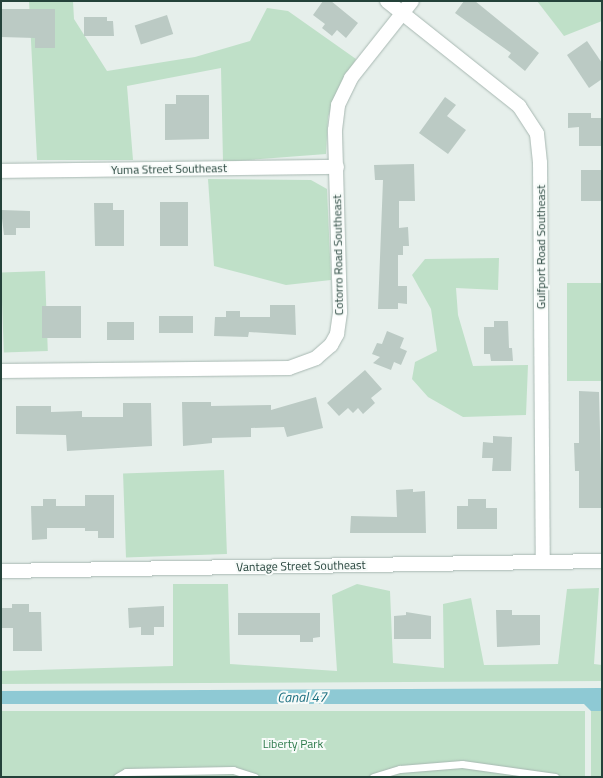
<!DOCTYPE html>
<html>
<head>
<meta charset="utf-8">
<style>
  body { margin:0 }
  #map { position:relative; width:603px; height:778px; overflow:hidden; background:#e6efeb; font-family:"Titillium Web",sans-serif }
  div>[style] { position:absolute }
  .green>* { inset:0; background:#bfe0c8; transform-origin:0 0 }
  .water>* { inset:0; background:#8ec9d4 }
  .building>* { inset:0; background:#bbcac4; transform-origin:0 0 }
  .roads { filter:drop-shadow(0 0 1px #a8b8b2) drop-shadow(0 0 1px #a8b8b2) }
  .lane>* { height:7px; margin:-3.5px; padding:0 3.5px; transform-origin:3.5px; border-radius:3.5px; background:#fff }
  .street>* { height:14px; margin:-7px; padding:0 7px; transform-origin:7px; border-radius:7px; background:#fff }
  span { translate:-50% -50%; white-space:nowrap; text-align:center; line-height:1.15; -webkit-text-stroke:4px #f7fbf9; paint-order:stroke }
  .street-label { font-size:12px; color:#24423a }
  .park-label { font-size:12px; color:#2d7a4b }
  .water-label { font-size:14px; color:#1c6f80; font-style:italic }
  .frame { position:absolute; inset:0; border:2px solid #24423a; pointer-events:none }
</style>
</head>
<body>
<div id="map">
  <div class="green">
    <i style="clip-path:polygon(29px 1px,73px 1px,74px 19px,107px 71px,195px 57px,250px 41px,267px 8px,288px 11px,356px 59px,337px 91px,328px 117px,326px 154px,223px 162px,221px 68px,127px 86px,133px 160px,37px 160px)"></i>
    <i style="clip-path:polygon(537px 1px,602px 1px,602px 21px,564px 36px)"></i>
    <i style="clip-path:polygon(208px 179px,311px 180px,327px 189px,331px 280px,286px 285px,214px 266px)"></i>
    <i style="clip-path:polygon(499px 258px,498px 290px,456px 288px,458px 315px,473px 366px,528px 365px,526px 415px,463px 417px,428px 397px,412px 379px,415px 362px,437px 351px,431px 309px,412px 275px,425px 259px)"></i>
    <i style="left:45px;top:271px;width:80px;height:44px;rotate:88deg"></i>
    <i style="left:602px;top:283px;width:98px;height:35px;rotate:90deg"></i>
    <i style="left:224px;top:470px;width:84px;height:101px;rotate:88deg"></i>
    <i style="clip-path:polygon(173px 584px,228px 584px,230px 664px,337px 671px,332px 595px,357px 584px,390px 591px,393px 663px,444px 668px,443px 604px,471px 598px,484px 665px,558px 664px,567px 589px,599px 588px,594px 664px,602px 665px,602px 681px,1px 684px,1px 671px,173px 666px)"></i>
    <i style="left:585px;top:711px;width:66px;height:584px;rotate:90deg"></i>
    <i style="left:591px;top:711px;width:11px;height:66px"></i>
  </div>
  <div class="water">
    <i style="clip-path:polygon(602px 688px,602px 711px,591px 711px,584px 704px,1px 704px,1px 691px)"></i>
  </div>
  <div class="building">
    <i style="clip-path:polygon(323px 1px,331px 1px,358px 23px,346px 38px,337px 30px,332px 36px,322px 28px,325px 24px,313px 15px)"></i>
    <i style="clip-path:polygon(464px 1px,475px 1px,539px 53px,525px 71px,508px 57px,511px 53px,455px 13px)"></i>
    <i style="clip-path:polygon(1px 9px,55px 9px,55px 48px,35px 48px,35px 38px,1px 37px)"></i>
    <i style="left:167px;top:15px;width:20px;height:34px;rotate:72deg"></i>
    <i style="clip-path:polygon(84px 17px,107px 17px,107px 21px,113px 21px,114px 36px,84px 36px)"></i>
    <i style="clip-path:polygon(587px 41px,602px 63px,602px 79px,589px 88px,567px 55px)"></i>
    <i style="clip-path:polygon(176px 95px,209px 95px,209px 139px,165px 140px,165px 104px,176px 104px)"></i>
    <i style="clip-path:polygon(445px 97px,456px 105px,447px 116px,466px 130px,448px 154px,419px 133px)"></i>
    <i style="clip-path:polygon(568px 113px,591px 113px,591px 118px,602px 118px,602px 146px,579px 146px,579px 127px,568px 128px)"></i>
    <i style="clip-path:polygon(414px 164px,415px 201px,399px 201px,399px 228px,408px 227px,409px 246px,403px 246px,403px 255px,398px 255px,398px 286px,407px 286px,407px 304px,398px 303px,398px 309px,378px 309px,383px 180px,375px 180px,374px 165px)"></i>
    <i style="left:581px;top:170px;width:21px;height:31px"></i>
    <i style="left:160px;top:202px;width:28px;height:44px"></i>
    <i style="clip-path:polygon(94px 203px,113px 203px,113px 210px,124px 210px,124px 246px,95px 246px)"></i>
    <i style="clip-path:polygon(1px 210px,30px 211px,30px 228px,16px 228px,16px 235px,4px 235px)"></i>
    <i style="clip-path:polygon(270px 305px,295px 305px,296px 335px,249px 332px,248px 337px,214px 336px,215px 317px,226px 317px,226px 311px,240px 311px,240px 317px,270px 317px)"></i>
    <i style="left:42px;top:306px;width:39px;height:32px"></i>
    <i style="left:159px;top:316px;width:34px;height:17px"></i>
    <i style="clip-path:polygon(494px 321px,508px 321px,509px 348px,512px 348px,513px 361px,491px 361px,490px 354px,484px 354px,484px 327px,494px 327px)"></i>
    <i style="left:134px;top:322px;width:18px;height:27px;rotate:90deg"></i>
    <i style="clip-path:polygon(387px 331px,404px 338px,400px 348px,407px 351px,401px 365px,394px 362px,391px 370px,373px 363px,380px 357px,372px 354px,377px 343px,382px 344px)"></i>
    <i style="clip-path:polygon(365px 370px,382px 389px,371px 398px,375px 403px,363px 414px,358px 408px,353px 413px,348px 408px,339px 416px,327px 403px)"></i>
    <i style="clip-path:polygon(579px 391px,599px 392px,602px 508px,579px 508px,579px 471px,575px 471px,574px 443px,579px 443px)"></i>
    <i style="clip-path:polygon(316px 397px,323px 428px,287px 437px,284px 427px,251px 428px,251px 437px,212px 438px,212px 443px,183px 446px,182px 402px,211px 402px,211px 406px,271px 405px,271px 410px)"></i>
    <i style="clip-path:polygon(123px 403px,151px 403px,152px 446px,67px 451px,66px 435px,16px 434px,16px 406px,51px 406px,51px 412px,82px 411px,82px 417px,123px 417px)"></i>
    <i style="clip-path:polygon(493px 436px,512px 437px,511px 471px,492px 471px,493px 458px,482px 458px,483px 442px,493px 443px)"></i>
    <i style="clip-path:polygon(413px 489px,413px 492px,425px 491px,426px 533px,350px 533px,351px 516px,397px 517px,396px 490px)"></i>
    <i style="clip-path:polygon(85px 495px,114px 495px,114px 538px,98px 538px,98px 531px,85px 531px,85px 528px,47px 528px,47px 539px,32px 540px,31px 506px,43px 506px,43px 499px,56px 499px,56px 506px,85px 506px)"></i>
    <i style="clip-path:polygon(468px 499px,486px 499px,486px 508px,497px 508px,497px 529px,457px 529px,457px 506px,468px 506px)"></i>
    <i style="clip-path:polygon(12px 604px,29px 604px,29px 612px,41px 612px,42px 651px,13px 651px,13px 628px,1px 628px,1px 608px,12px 608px)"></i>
    <i style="clip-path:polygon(164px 606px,164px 627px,154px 627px,154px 635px,141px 635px,141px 627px,129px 628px,128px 608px)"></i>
    <i style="clip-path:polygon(496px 610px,512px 610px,512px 615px,540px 615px,540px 645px,497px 647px)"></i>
    <i style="clip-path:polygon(406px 612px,431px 616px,431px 639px,394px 639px,394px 616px,406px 615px)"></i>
    <i style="clip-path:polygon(238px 613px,320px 613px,320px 637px,313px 638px,313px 642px,300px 642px,300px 635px,238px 635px)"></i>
  </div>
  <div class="roads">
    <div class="lane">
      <i style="left:117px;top:777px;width:10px;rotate:-29deg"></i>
      <i style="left:126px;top:772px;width:107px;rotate:-1.1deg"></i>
      <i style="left:233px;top:770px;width:23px;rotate:18deg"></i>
      <i style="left:373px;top:777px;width:28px;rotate:-17deg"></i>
      <i style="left:400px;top:769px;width:62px;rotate:-4.6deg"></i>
      <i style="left:462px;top:764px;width:94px;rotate:8deg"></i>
    </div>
    <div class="street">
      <i style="left:387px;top:1px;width:169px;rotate:38.5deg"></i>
      <i style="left:519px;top:106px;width:33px;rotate:57deg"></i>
      <i style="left:537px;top:134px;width:29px;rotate:84deg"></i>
      <i style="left:540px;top:163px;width:399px;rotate:89.6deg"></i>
      <i style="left:1px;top:171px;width:336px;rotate:-0.7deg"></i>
      <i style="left:1px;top:371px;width:288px;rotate:-0.6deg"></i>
      <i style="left:289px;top:368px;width:29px;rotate:-20deg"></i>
      <i style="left:316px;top:358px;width:20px;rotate:-41deg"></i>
      <i style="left:331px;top:345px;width:13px;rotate:-61deg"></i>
      <i style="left:337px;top:334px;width:22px;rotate:-82deg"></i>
      <i style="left:340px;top:312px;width:182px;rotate:-91.6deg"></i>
      <i style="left:335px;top:130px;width:25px;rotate:-83deg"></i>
      <i style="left:338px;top:105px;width:30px;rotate:-64deg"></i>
      <i style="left:351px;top:78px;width:98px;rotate:-51.6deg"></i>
      <i style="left:1px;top:571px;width:601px;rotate:-0.95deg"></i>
    </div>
  </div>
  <div class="street-label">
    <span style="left:169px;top:169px;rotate:-1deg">Yuma Street Southeast</span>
    <span style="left:541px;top:247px;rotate:-90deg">Gulfport Road Southeast</span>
    <span style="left:338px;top:255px;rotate:-91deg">Cotorro Road Southeast</span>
    <span style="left:301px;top:566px;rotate:-1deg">Vantage Street Southeast</span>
  </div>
  <div class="park-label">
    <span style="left:293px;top:744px">Liberty Park</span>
  </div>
  <div class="water-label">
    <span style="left:302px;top:697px;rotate:-1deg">Canal 47</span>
  </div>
  <div class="frame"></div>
</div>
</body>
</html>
